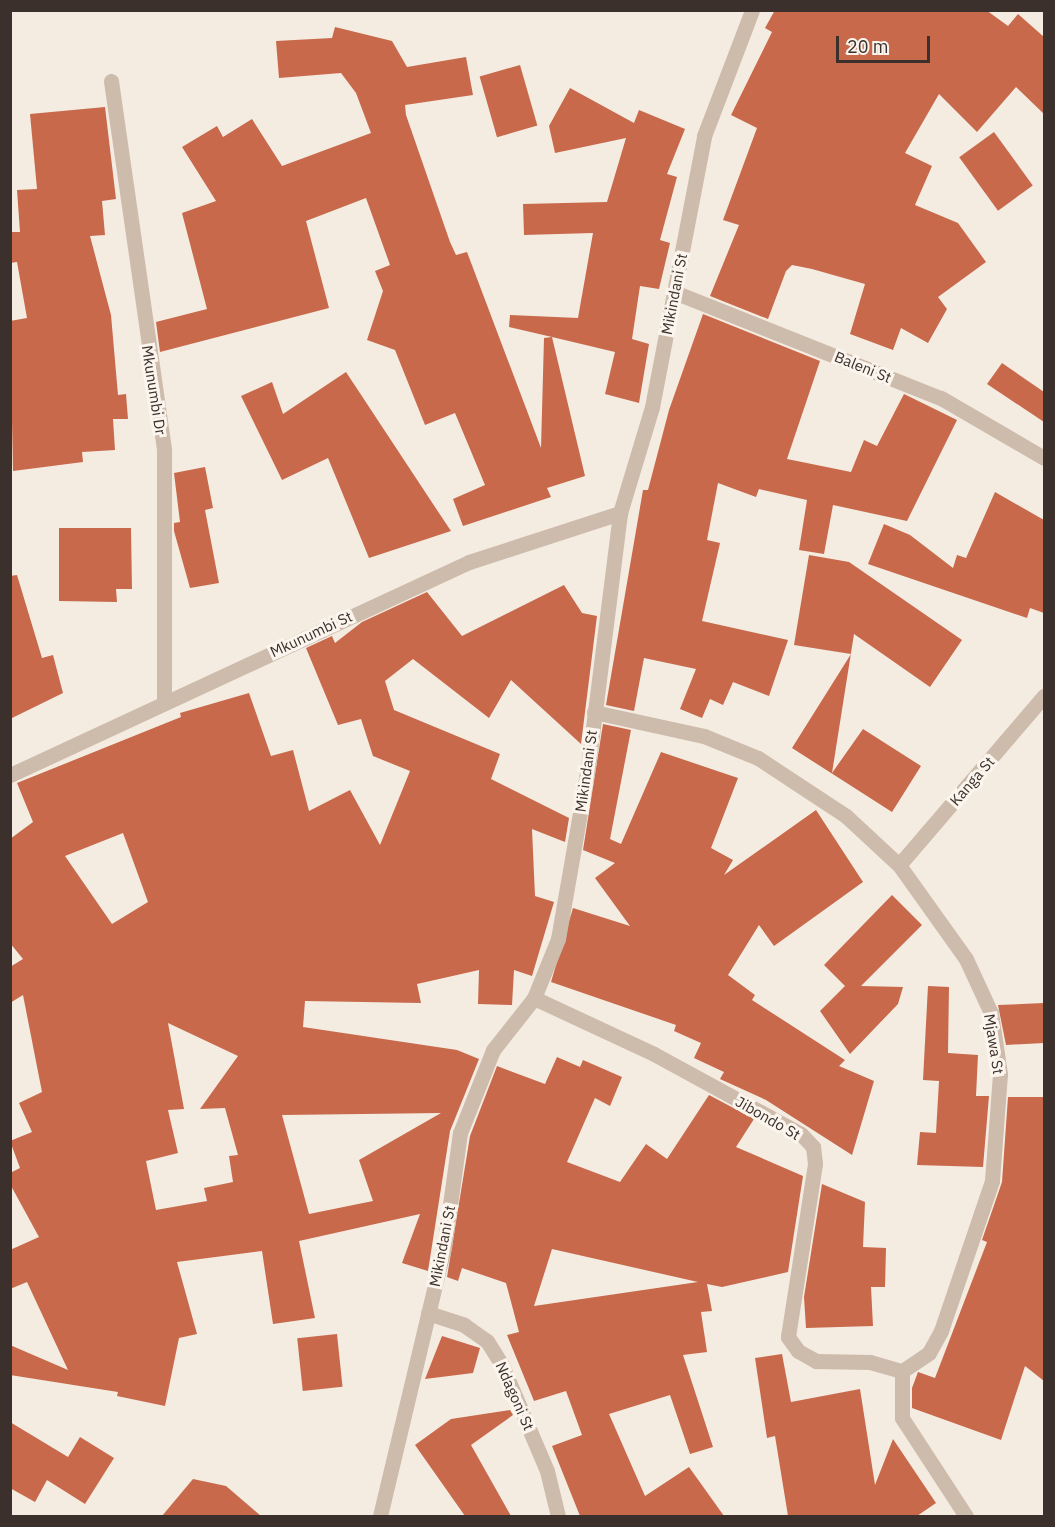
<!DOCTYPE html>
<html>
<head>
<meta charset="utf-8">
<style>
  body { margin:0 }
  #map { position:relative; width:1055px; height:1527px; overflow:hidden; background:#f4ebe1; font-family:"IBM Plex Sans",sans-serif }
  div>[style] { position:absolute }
  .building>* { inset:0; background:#c8694b; transform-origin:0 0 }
  .street>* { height:15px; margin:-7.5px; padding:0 7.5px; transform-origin:7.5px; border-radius:7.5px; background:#cdbbac }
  span { translate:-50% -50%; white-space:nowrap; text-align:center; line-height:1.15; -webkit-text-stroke:6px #fbf5ee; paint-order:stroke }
  .street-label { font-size:15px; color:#3b302b }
  .frame { position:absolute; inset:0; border:12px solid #3b302b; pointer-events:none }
  .scale { position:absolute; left:836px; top:36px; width:94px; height:27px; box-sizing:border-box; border:3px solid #3b302b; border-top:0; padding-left:8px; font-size:18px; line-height:21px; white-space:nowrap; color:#3b302b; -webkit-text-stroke:4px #fbf5ee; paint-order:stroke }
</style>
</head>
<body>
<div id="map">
  <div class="building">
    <i style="clip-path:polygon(775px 10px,986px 10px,1008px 26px,1018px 14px,1044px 37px,1044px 114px,1016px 87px,977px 132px,939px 94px,905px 153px,932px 166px,915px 205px,958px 223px,986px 262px,938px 297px,947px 309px,928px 343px,901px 328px,893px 350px,850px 334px,865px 284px,812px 269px,792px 265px,786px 271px,768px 319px,710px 296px,739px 225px,723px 220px,757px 128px,731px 115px,772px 32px,765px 28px)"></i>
    <i style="clip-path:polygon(335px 27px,392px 41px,407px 67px,466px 57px,473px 95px,405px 105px,406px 115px,450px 242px,456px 255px,467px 252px,541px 448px,544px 338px,552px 337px,509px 327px,510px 315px,578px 318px,593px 233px,524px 235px,523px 204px,607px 202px,626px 138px,555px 153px,549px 126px,570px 88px,634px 123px,639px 110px,685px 129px,667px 174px,677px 177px,660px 240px,670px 243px,659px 289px,640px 286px,632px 339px,649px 344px,639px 403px,605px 394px,615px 352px,552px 337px,585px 476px,547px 488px,551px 497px,463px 526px,453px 499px,485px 485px,455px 413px,425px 425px,395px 350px,367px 340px,383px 291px,375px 271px,390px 265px,366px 198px,306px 221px,329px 308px,160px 352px,156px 322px,207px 309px,182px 213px,216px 201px,182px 147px,217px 126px,223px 137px,252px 119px,282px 166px,371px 133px,356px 93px,341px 73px,279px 78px,276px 41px,332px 38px)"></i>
    <i style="left:520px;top:65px;width:63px;height:42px;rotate:74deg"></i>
    <i style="clip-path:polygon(105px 107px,116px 199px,102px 201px,105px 235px,90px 236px,111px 315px,118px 395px,126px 394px,128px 419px,113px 419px,115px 450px,82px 452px,83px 462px,13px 471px,10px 321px,27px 318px,17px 262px,10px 263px,10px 232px,20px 232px,17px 190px,37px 189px,30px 114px)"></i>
    <i style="left:994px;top:132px;width:66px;height:43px;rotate:54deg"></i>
    <i style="clip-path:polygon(703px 314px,820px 361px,787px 459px,851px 472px,864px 440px,877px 446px,904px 394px,957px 420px,907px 521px,833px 505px,824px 554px,799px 550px,807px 500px,759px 489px,756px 497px,718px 483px,707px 540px,720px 543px,702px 621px,788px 640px,769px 696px,733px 682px,723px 705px,710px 699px,702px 718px,680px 709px,696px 669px,644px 658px,634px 711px,606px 705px,643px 490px,648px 490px,669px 410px)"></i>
    <i style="clip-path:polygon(1002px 363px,1044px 392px,1044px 422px,987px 384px)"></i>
    <i style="clip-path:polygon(346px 372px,435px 507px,451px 531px,369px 558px,328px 458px,282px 480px,241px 396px,272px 382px,283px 414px)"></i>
    <i style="clip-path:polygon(205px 467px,213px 508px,205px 510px,219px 583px,190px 588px,174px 531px,174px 523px,180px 522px,174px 473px)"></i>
    <i style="clip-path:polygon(995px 492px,1044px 520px,1044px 613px,1030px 608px,1027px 618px,868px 564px,884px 524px,910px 535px,953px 568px,957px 555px,966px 558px)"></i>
    <i style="clip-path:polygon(59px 528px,131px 528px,132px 589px,116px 589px,117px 602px,59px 601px)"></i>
    <i style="clip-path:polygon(809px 555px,849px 562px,962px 640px,930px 687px,854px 634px,832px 773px,863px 729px,921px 766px,892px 812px,792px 748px,851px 654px,794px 645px)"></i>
    <i style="clip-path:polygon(17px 575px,42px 658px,53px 655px,63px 693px,10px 719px,10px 576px)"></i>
    <i style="clip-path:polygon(evenodd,564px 585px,582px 613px,597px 616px,581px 744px,511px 680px,489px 718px,413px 659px,385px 681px,394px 710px,500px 754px,491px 779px,569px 818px,565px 842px,532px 829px,535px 896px,554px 902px,532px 976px,514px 970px,512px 1005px,478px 1004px,479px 970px,417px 984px,421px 1003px,305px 1001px,303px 1027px,457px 1050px,479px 1059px,450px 1131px,428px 1271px,402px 1263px,420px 1214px,299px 1241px,315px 1318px,273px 1324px,262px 1251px,177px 1262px,197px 1334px,179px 1338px,165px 1406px,117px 1396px,118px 1392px,10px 1375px,10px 1345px,68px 1370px,27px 1282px,10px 1289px,10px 1250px,39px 1237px,10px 1184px,10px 1173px,20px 1168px,10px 1141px,32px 1132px,19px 1103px,42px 1092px,23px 995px,10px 1003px,10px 967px,23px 959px,10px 943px,10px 839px,33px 822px,17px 783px,181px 717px,180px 713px,249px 693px,271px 756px,293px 750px,309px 811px,350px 790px,380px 845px,410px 771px,373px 756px,361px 719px,338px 725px,306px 648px,332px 636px,335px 643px,362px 622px,427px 592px,462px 636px,564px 585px,123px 833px,148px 902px,112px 924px,65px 856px,123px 833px,564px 585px,168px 1023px,238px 1056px,200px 1109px,225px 1108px,238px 1155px,229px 1156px,233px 1182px,204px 1188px,207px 1201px,156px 1210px,146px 1161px,178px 1153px,168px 1110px,184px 1109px,168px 1023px,564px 585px,441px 1113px,359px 1160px,373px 1201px,309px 1214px,282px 1115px,441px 1113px)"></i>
    <i style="clip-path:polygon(603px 724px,631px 730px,610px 839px,621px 844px,661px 752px,738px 778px,711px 848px,733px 860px,724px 875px,816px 810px,863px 882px,774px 946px,759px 925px,728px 975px,755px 995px,752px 1000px,845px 1060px,839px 1066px,874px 1081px,852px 1155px,766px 1100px,720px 1079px,724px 1072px,694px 1058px,701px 1043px,674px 1031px,676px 1025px,551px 982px,573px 908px,630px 926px,595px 878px,615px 863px,583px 850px)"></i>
    <i style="clip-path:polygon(892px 895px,922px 925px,861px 986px,903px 987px,898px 1004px,850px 1054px,820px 1011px,845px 986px,824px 965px)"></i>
    <i style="clip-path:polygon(928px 986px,949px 987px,948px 1053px,978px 1055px,976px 1096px,989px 1096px,983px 1167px,917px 1165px,920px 1132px,936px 1133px,939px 1081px,923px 1080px)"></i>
    <i style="clip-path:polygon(1044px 1003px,1044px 1043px,1006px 1045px,998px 1005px)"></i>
    <i style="clip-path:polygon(evenodd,557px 1057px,580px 1067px,583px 1060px,622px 1077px,610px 1106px,595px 1098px,567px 1162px,620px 1182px,646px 1144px,667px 1159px,709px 1095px,754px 1119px,736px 1147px,803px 1176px,788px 1272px,722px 1287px,707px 1284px,712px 1311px,701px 1312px,707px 1352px,683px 1355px,713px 1447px,690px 1454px,670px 1395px,609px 1414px,645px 1496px,689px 1467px,724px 1516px,580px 1516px,552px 1446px,582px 1435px,566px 1391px,534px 1401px,507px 1335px,519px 1332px,506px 1283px,462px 1268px,458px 1281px,447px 1277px,470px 1136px,497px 1066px,545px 1084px,557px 1057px,552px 1249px,698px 1282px,534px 1306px,552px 1249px)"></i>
    <i style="clip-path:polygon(1008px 1097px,1044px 1097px,1044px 1381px,1025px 1366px,1001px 1440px,912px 1408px,912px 1388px,918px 1372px,935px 1378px,987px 1242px,982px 1240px,1002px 1182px)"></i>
    <i style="clip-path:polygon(822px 1184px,865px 1202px,863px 1247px,886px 1248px,885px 1287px,871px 1287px,873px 1326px,806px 1328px,804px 1297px)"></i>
    <i style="left:337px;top:1334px;width:53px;height:40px;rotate:84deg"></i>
    <i style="clip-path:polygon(442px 1336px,480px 1348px,473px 1373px,425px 1379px)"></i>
    <i style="clip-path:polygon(782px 1354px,791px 1402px,860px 1389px,875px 1485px,893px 1439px,936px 1503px,917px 1516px,788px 1516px,775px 1436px,767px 1438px,755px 1358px)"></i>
    <i style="clip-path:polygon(510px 1410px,513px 1415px,471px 1445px,511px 1516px,465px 1516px,415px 1445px,451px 1419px)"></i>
    <i style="clip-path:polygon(10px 1422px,68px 1457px,80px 1437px,114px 1458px,85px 1504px,47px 1480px,35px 1502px,10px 1488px)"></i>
    <i style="clip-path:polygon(193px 1479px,226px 1486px,261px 1516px,162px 1516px)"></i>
  </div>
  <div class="street">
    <i style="left:111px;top:81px;width:372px;rotate:81.8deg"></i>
    <i style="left:164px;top:449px;width:251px;rotate:90deg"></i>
    <i style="left:674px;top:292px;width:287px;rotate:21.7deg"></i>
    <i style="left:941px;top:398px;width:119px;rotate:30.2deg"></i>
    <i style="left:594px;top:712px;width:113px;rotate:12.3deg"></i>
    <i style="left:704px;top:736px;width:58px;rotate:22.2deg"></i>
    <i style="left:758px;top:758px;width:105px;rotate:33.4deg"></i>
    <i style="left:846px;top:816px;width:72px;rotate:42.8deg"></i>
    <i style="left:899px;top:865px;width:115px;rotate:54.5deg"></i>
    <i style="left:966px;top:959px;width:60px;rotate:65.2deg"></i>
    <i style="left:991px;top:1013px;width:62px;rotate:81.6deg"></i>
    <i style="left:1000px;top:1074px;width:107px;rotate:94.3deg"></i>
    <i style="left:992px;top:1181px;width:158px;rotate:108.8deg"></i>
    <i style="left:941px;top:1331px;width:25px;rotate:119deg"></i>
    <i style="left:929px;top:1353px;width:32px;rotate:146deg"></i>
    <i style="left:902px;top:1371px;width:47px;rotate:90deg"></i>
    <i style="left:902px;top:1418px;width:117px;rotate:56.9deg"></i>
    <i style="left:10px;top:775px;width:506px;rotate:-24.89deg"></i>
    <i style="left:469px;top:562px;width:159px;rotate:-18deg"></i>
    <i style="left:899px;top:865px;width:223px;rotate:-49.4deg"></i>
    <i style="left:534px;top:998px;width:132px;rotate:25deg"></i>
    <i style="left:654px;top:1054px;width:167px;rotate:28.6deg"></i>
    <i style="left:801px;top:1134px;width:18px;rotate:47deg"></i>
    <i style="left:813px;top:1147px;width:17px;rotate:83deg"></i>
    <i style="left:815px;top:1164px;width:175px;rotate:98.9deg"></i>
    <i style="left:788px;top:1337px;width:17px;rotate:54deg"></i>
    <i style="left:798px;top:1351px;width:21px;rotate:29deg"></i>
    <i style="left:816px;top:1361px;width:54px;rotate:1.1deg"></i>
    <i style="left:870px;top:1362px;width:33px;rotate:16deg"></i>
    <i style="left:428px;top:1313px;width:38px;rotate:18deg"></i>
    <i style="left:464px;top:1325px;width:28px;rotate:35deg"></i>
    <i style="left:487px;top:1341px;width:26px;rotate:58deg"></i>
    <i style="left:501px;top:1363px;width:117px;rotate:66.9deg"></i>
    <i style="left:547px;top:1471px;width:46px;rotate:76.3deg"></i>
    <i style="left:380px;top:1516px;width:276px;rotate:-76.6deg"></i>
    <i style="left:444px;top:1248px;width:116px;rotate:-82.1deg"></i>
    <i style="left:460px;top:1133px;width:89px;rotate:-68.3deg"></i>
    <i style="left:493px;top:1050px;width:66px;rotate:-51.7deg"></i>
    <i style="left:534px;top:998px;width:64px;rotate:-67.9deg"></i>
    <i style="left:558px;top:939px;width:175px;rotate:-80.1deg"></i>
    <i style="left:588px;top:767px;width:256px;rotate:-82.8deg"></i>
    <i style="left:620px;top:513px;width:111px;rotate:-73.2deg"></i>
    <i style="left:652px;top:407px;width:276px;rotate:-79.1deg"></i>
    <i style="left:704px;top:136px;width:135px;rotate:-69.1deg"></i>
  </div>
  <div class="street-label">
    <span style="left:674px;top:294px;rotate:-79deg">Mikindani St</span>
    <span style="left:863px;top:367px;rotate:22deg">Baleni St</span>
    <span style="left:154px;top:390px;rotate:81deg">Mkunumbi Dr</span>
    <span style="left:311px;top:634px;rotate:-25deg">Mkunumbi St</span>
    <span style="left:586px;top:771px;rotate:-82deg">Mikindani St</span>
    <span style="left:972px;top:781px;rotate:-49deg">Kanga St</span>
    <span style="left:994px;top:1044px;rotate:81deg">Mjawa St</span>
    <span style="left:768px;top:1118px;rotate:30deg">Jibondo St</span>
    <span style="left:442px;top:1246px;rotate:-79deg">Mikindani St</span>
    <span style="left:515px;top:1396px;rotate:66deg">Ndagoni St</span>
  </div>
  <div class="frame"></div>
  <div class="scale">20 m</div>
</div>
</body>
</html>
